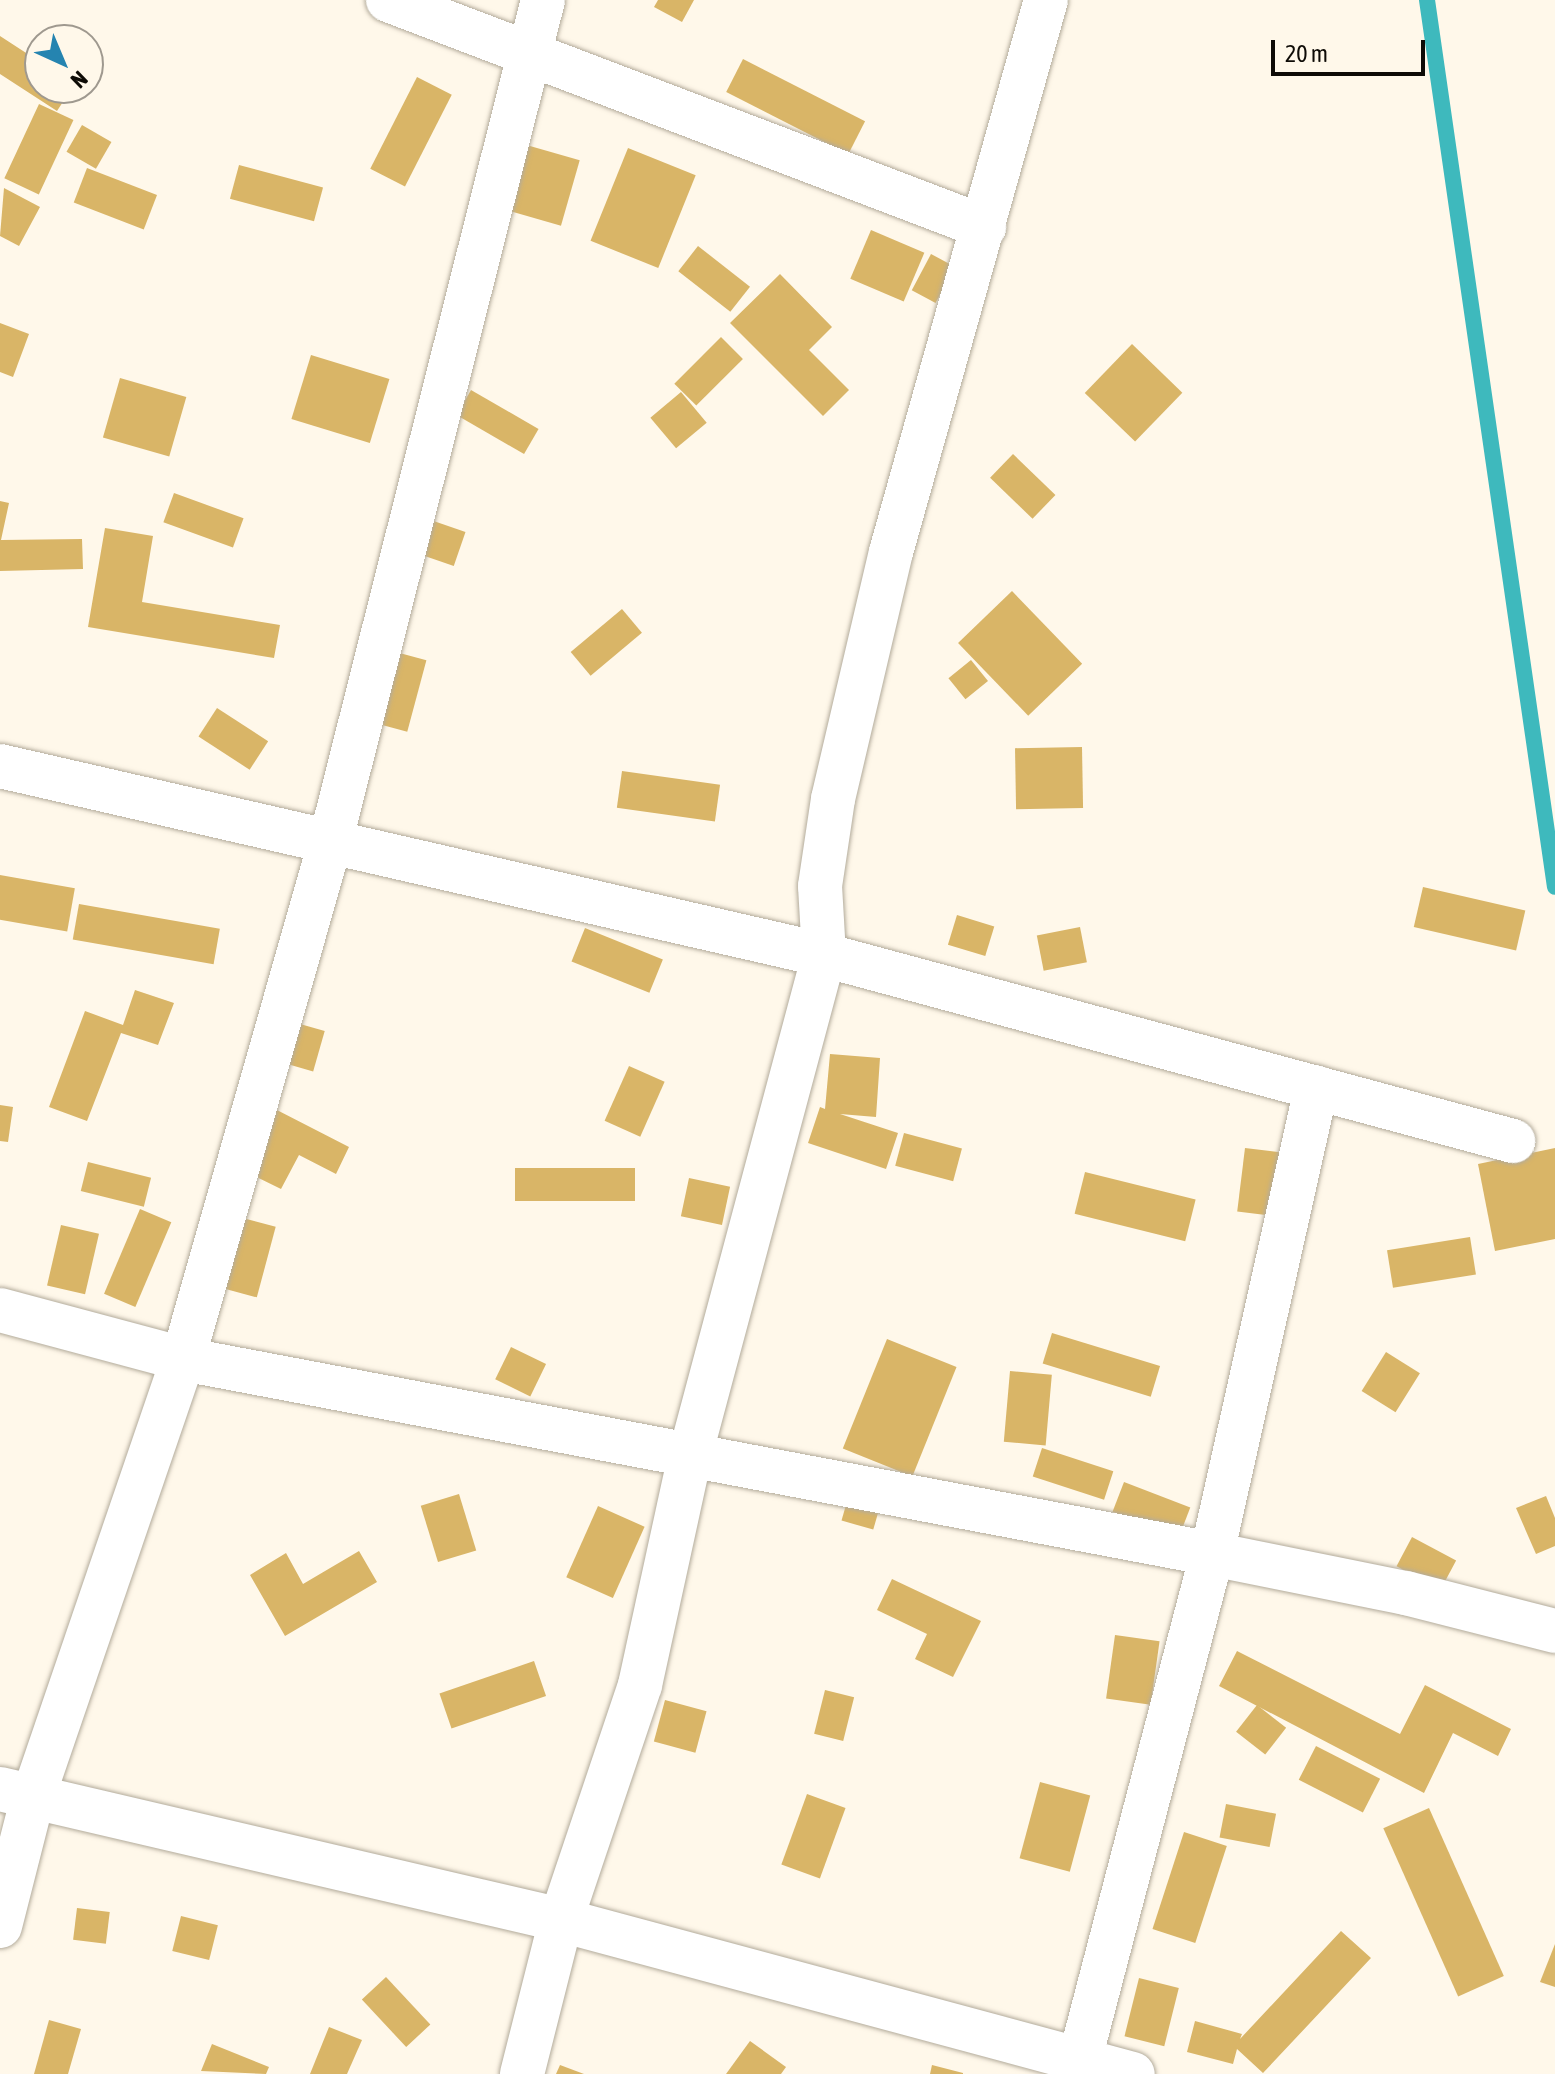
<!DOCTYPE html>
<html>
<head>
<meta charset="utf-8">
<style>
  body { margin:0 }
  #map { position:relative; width:1555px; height:2074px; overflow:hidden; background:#fff8ea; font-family:"Asap Condensed",sans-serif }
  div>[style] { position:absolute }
  .stream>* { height:16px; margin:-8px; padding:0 8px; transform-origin:8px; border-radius:8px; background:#3eb9bd }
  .building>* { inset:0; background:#d9b567; transform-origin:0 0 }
  .roads { filter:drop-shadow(0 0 2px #b3ab9b) drop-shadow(0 0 2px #b3ab9b) }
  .minor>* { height:44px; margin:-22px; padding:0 22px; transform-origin:22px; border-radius:22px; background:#fff }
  span { translate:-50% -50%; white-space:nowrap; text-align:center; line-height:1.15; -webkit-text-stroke:6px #fff8ea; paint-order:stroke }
  .north { position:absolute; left:24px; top:24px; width:80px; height:80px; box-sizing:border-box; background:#fff8ea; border:2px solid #9f998f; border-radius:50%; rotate:136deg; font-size:22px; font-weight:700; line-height:32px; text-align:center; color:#0e0b06 }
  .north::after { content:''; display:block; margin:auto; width:28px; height:36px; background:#2584b0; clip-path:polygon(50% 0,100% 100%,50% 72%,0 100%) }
  .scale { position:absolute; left:1271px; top:40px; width:154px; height:36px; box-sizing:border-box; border:4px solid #0e0b06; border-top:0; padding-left:10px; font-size:24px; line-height:28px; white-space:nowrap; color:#0e0b06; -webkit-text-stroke:6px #fff8ea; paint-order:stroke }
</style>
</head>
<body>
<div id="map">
  <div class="stream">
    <i style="left:1427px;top:0;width:896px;rotate:81.79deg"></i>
  </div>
  <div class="building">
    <i style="clip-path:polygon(658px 0,694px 0,682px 22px,654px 7px)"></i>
    <i style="clip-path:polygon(0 36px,40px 62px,40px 88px,72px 88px,57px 111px,0 74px)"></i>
    <i style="left:743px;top:59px;width:137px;height:37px;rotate:27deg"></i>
    <i style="left:417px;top:77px;width:39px;height:103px;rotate:27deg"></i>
    <i style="left:39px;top:104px;width:38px;height:82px;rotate:25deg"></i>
    <i style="left:82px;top:125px;width:34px;height:31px;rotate:30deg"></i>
    <i style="left:523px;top:144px;width:59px;height:68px;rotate:16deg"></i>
    <i style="left:628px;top:148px;width:73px;height:100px;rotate:22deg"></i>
    <i style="left:239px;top:165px;width:87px;height:35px;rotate:15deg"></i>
    <i style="left:87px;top:168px;width:75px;height:37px;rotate:21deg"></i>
    <i style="clip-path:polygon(4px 188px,40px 207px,19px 246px,0 236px)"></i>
    <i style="left:871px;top:230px;width:58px;height:53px;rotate:23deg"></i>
    <i style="left:698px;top:246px;width:66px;height:32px;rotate:38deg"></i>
    <i style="left:931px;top:254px;width:27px;height:41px;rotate:28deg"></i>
    <i style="clip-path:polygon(780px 274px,832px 327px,809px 350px,849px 390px,823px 416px,730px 323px)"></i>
    <i style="clip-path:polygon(0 323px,29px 334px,13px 377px,0 372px)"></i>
    <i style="left:721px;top:337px;width:31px;height:66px;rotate:45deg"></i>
    <i style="left:1132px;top:344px;width:70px;height:68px;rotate:44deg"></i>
    <i style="left:311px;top:355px;width:82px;height:67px;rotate:17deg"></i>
    <i style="left:120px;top:378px;width:69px;height:62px;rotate:16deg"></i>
    <i style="left:471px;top:390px;width:78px;height:29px;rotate:30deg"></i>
    <i style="left:681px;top:392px;width:40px;height:40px;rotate:50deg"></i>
    <i style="left:1013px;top:454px;width:59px;height:33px;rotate:44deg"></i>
    <i style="left:174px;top:493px;width:74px;height:31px;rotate:20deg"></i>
    <i style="clip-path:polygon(0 501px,9px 503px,1px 540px,82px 539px,83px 569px,0 571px)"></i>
    <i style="left:422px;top:517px;width:46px;height:36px;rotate:19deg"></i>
    <i style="clip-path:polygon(105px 528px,153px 536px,142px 602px,280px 625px,274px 658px,88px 627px)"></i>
    <i style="left:1012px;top:591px;width:101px;height:75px;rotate:46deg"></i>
    <i style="left:622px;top:609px;width:31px;height:67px;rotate:50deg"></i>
    <i style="left:381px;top:648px;width:47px;height:74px;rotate:15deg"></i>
    <i style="left:971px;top:660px;width:27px;height:29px;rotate:51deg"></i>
    <i style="left:217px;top:708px;width:61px;height:34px;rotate:33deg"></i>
    <i style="left:1082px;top:747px;width:61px;height:67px;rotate:89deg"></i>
    <i style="left:622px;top:771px;width:99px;height:37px;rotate:8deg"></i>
    <i style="left:0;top:875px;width:76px;height:44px;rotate:10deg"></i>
    <i style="left:1423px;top:887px;width:105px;height:41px;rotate:13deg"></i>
    <i style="left:79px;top:904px;width:143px;height:36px;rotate:10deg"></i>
    <i style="left:957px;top:915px;width:39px;height:31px;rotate:17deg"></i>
    <i style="left:1080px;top:927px;width:36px;height:44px;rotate:79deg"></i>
    <i style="left:585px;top:928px;width:84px;height:36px;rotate:22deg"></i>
    <i style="clip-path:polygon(135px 990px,174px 1003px,158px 1045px,121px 1033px,87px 1121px,49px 1107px,85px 1011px,123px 1025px)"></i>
    <i style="left:293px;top:1022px;width:33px;height:42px;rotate:16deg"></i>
    <i style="clip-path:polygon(830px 1054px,880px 1058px,876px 1117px,840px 1114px,898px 1133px,886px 1169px,808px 1143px,820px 1107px,825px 1109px)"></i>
    <i style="left:629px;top:1066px;width:39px;height:60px;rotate:24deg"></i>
    <i style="clip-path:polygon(0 1105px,13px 1107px,8px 1142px,0 1141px)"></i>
    <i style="clip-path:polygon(273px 1108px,349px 1147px,336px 1174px,299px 1155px,281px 1189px,242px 1170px)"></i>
    <i style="left:904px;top:1133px;width:60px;height:34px;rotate:15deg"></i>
    <i style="left:1245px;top:1148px;width:35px;height:64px;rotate:7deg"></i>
    <i style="clip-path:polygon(1555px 1148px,1555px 1239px,1495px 1251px,1478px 1164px)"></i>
    <i style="left:88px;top:1162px;width:65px;height:30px;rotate:14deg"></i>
    <i style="left:515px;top:1168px;width:120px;height:33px"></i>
    <i style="left:1085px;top:1172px;width:114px;height:43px;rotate:14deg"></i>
    <i style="left:689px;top:1178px;width:42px;height:39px;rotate:12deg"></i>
    <i style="left:140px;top:1209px;width:34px;height:92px;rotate:23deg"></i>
    <i style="left:239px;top:1217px;width:38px;height:73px;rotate:15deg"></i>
    <i style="left:61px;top:1225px;width:39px;height:62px;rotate:13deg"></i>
    <i style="left:1470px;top:1237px;width:38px;height:84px;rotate:81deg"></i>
    <i style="left:1052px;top:1333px;width:113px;height:32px;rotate:17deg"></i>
    <i style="left:887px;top:1339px;width:75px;height:118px;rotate:22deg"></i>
    <i style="left:511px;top:1347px;width:39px;height:36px;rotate:26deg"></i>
    <i style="left:1386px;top:1352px;width:40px;height:46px;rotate:32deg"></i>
    <i style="left:1010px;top:1371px;width:42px;height:71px;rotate:5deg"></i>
    <i style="left:1042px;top:1448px;width:75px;height:30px;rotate:18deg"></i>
    <i style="left:1124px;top:1482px;width:71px;height:32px;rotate:21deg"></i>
    <i style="left:852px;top:1484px;width:33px;height:38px;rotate:16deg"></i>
    <i style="left:459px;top:1494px;width:59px;height:40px;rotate:73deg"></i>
    <i style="clip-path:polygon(1546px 1496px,1555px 1518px,1555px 1546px,1536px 1554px,1516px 1508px)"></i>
    <i style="left:598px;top:1506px;width:51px;height:78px;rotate:24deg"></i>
    <i style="left:1412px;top:1537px;width:50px;height:33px;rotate:28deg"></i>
    <i style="clip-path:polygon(359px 1551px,377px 1582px,285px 1636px,250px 1575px,286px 1553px,303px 1584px)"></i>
    <i style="clip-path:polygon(892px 1579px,981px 1621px,953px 1677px,915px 1659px,927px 1634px,877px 1610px)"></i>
    <i style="left:1115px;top:1635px;width:45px;height:64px;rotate:8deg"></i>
    <i style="clip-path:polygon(1237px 1651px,1400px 1734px,1425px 1685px,1511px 1729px,1498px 1756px,1453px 1733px,1424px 1793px,1219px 1686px)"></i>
    <i style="left:534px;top:1661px;width:37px;height:100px;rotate:71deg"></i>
    <i style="left:825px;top:1690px;width:30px;height:45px;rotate:14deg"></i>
    <i style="left:665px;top:1700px;width:43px;height:43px;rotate:15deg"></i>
    <i style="left:1257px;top:1705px;width:37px;height:34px;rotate:38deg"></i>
    <i style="left:1316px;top:1746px;width:72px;height:38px;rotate:27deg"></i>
    <i style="left:1040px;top:1782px;width:52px;height:79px;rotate:15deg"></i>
    <i style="left:807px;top:1794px;width:41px;height:75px;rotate:20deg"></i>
    <i style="left:1226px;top:1804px;width:51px;height:34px;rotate:11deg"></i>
    <i style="left:1429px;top:1808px;width:184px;height:50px;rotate:66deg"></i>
    <i style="left:1184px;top:1832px;width:45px;height:102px;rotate:18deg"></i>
    <i style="left:77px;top:1908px;width:33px;height:32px;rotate:7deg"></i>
    <i style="left:181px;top:1916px;width:38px;height:36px;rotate:14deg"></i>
    <i style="clip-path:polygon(1341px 1931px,1371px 1958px,1263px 2073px,1237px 2049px,1233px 2064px,1187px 2052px,1195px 2021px,1242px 2034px,1240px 2039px)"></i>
    <i style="clip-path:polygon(1555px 1944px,1555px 1987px,1540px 1982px)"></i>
    <i style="left:386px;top:1977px;width:65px;height:33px;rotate:47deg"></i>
    <i style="left:1139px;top:1978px;width:41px;height:60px;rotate:14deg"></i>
    <i style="clip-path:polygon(49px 2020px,81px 2029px,68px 2074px,34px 2074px)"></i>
    <i style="clip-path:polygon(329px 2027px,362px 2040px,347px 2074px,310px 2074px)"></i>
    <i style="clip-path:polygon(750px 2041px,786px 2067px,781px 2074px,726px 2074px)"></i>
    <i style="clip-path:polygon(212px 2044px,269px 2067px,266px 2074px,201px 2071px)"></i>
    <i style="clip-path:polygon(560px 2065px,584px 2074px,556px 2074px)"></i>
    <i style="clip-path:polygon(932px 2065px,963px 2073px,963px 2074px,930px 2074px)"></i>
  </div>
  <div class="roads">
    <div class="minor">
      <i style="left:388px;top:0;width:638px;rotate:20.85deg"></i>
      <i style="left:0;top:766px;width:845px;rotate:12.92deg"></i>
      <i style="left:824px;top:955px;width:714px;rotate:15.11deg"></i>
      <i style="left:0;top:1310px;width:189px;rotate:15deg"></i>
      <i style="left:183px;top:1359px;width:1047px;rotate:10.73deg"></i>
      <i style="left:1212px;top:1554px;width:198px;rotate:11.4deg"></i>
      <i style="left:1406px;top:1593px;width:154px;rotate:14.3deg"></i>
      <i style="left:0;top:1789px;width:576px;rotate:13.14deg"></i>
      <i style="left:561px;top:1920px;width:592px;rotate:15.07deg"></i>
      <i style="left:0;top:1926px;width:133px;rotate:-75.7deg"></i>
      <i style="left:33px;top:1797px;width:463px;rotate:-71.1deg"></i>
      <i style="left:183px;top:1359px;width:537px;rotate:-74.1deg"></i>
      <i style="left:330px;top:843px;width:869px;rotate:-75.82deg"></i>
      <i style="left:522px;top:2074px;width:159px;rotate:-75.8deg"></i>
      <i style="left:561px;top:1920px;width:248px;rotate:-71.4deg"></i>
      <i style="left:640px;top:1685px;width:239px;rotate:-77.7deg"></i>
      <i style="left:691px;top:1452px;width:514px;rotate:-75.02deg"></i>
      <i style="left:824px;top:955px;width:69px;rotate:-93.3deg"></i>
      <i style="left:820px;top:886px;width:88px;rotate:-81.5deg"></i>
      <i style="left:833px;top:799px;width:254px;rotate:-76.8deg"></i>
      <i style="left:891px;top:552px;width:573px;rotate:-74.32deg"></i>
      <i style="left:1076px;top:2074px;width:537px;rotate:-75.34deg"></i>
      <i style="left:1212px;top:1554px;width:478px;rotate:-77.4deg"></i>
    </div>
  </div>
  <div class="north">N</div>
  <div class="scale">20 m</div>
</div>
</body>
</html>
